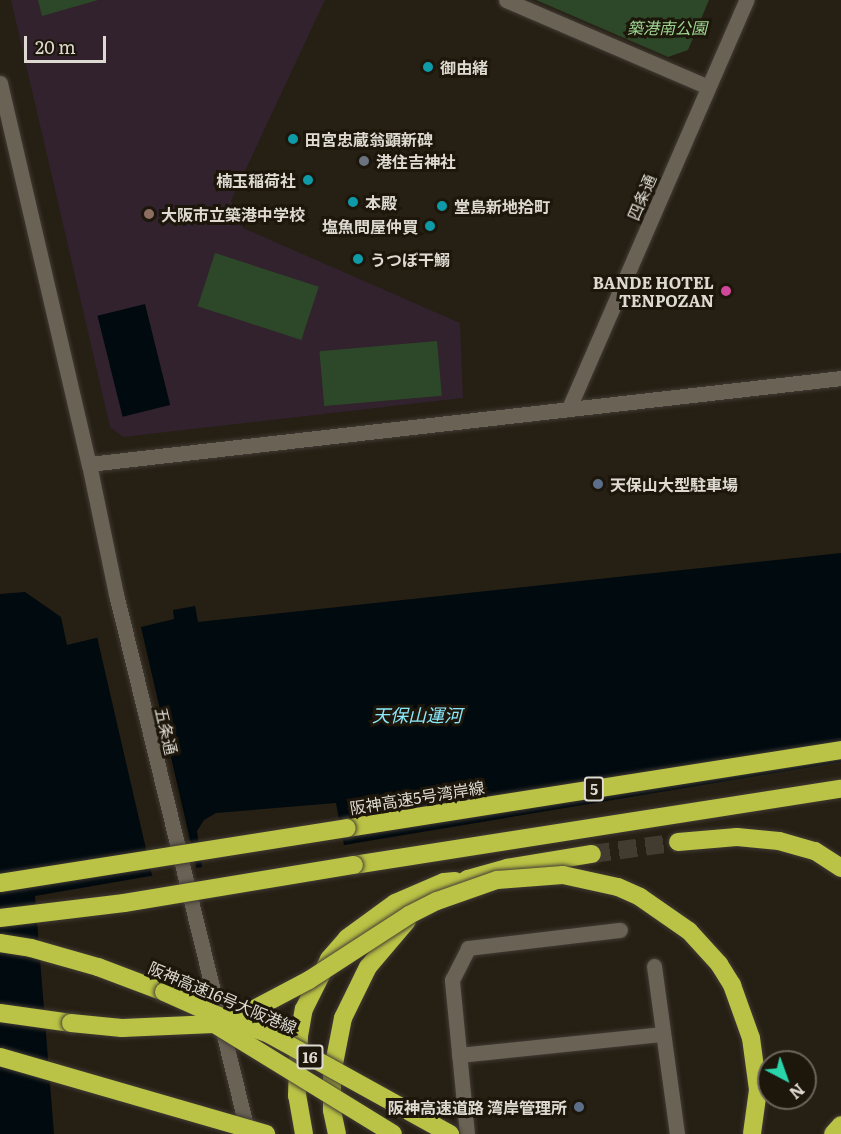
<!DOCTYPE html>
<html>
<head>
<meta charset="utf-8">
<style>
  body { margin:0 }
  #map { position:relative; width:841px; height:1134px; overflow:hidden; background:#261f14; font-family:Literata,"Noto Sans JP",serif }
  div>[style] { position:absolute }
  .education>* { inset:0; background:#31222d }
  .green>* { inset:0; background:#2d4828; transform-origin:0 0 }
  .water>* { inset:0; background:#000a0f; transform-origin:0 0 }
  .pier>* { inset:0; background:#261f14; transform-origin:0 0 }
  .motorway-tunnel>* { height:18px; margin-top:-9px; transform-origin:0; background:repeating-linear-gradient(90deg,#423b30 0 18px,transparent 0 27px) }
  .roads { filter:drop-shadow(0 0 2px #413b34) drop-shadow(0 0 2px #413b34) }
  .service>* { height:15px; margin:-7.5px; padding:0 7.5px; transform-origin:7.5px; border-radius:7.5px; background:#6a6255 }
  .minor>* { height:15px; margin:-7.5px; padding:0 7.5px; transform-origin:7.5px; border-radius:7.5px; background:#6a6255 }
  .tertiary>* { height:15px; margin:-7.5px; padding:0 7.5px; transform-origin:7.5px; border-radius:7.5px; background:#6a6255 }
  .motorway>* { height:18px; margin:-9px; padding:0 9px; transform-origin:9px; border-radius:9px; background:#bac345 }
  .bridges { filter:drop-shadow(0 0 2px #413b34) drop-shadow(0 0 2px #413b34) }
  .motorway-bridge>* { height:18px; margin:-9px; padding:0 9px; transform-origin:9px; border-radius:9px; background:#bac345 }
  .dots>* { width:16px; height:16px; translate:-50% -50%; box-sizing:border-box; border:3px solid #1c160b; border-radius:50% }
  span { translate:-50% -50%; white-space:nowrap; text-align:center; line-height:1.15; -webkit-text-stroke:6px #1c160b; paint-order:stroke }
  .shield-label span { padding:2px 4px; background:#1c160b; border:2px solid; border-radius:4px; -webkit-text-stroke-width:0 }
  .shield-label { font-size:15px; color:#dedad2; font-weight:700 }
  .park-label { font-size:16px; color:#9ed992; font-style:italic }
  .poi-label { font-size:16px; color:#dedad2; font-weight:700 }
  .left { translate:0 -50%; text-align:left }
  .right { translate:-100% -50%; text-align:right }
  .street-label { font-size:16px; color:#dedad2 }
  .water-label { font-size:18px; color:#8be7fb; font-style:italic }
  .north { position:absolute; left:757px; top:1050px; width:60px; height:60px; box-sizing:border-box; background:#1c160b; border:2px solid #6a645b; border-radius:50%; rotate:139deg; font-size:16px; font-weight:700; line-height:24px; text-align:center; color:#dedad2 }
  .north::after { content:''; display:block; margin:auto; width:21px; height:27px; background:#2ad5ac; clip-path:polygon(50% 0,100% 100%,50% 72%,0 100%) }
  .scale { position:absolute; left:24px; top:36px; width:82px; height:27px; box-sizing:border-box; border:3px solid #dedad2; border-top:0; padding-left:8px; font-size:18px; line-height:21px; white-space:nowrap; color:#dedad2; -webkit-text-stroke:4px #1c160b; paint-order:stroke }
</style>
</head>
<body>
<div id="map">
  <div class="education">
    <i style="clip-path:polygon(11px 0,325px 0,231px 201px,243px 228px,460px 323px,463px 398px,123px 437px,110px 427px)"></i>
  </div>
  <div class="green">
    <i style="clip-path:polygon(38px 0,98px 0,42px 16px)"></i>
    <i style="clip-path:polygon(536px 0,709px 0,688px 50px,668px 57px)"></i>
    <i style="left:215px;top:253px;width:109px;height:56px;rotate:18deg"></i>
    <i style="left:437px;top:341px;width:55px;height:118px;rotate:85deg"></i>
  </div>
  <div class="water">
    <i style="left:145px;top:304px;width:104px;height:49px;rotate:76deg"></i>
    <i style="clip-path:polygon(841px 553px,841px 762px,344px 845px,336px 803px,216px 813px,204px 820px,197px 831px,202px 867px,35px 896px,54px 1134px,0 1134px,0 594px,25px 592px,61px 617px,67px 645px,174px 619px,173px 610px,195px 606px,198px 622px)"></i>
  </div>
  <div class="pier">
    <i style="left:140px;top:623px;width:255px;height:45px;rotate:77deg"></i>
  </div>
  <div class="motorway-tunnel">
    <i style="left:592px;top:854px;width:87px;rotate:-7.9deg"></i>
  </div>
  <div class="roads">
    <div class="service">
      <i style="left:654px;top:966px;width:170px;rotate:82.2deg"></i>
      <i style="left:459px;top:1055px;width:205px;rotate:-5.9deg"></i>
      <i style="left:467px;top:1134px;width:155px;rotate:-95.6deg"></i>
      <i style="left:452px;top:980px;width:36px;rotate:-63deg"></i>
      <i style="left:468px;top:948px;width:153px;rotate:-6.8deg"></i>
    </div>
    <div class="minor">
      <i style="left:506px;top:0;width:220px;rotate:23.3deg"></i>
      <i style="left:89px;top:464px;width:133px;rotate:78.3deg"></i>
      <i style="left:116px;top:594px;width:556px;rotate:76.26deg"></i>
    </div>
    <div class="tertiary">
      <i style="left:0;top:83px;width:391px;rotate:76.9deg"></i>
      <i style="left:89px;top:464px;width:757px;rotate:-6.52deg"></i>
      <i style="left:569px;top:408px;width:445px;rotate:-66.5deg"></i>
    </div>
    <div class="motorway">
      <i style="left:347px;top:828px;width:500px;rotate:-8.97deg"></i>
      <i style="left:678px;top:842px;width:59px;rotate:-4.8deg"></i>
      <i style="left:737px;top:837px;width:42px;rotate:5.4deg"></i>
      <i style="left:779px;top:841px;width:37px;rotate:16deg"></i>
      <i style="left:815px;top:851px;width:31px;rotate:33deg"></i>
      <i style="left:354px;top:865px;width:493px;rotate:-8.9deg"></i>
      <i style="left:443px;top:894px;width:29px;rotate:-31deg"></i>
      <i style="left:468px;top:879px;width:41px;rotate:-15.8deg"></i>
      <i style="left:507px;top:868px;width:86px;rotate:-9.4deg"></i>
      <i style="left:0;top:943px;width:31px;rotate:9deg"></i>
      <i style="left:31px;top:948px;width:70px;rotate:15.8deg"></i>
      <i style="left:98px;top:967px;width:71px;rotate:20.7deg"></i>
      <i style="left:0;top:1013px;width:72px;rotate:8deg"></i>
      <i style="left:304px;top:1134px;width:39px;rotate:-100deg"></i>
      <i style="left:297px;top:1096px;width:60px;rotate:-88.1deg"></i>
      <i style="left:299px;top:1036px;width:27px;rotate:-80deg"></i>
      <i style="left:304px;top:1009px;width:56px;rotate:-63.4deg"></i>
      <i style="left:329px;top:959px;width:28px;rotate:-49deg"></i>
      <i style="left:347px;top:938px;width:59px;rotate:-36.1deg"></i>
      <i style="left:395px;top:903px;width:53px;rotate:-23.2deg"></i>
      <i style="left:444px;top:882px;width:11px;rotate:-5deg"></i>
      <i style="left:337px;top:1134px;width:25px;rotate:-102deg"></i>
      <i style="left:332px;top:1110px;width:36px;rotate:-90deg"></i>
      <i style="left:332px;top:1074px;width:57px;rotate:-78.9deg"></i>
      <i style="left:343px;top:1018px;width:57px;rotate:-63.9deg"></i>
      <i style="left:368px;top:967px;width:60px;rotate:-49.7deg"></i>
    </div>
  </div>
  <div class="bridges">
    <div class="motorway-bridge">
      <i style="left:0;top:883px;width:351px;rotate:-9deg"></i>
      <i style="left:0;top:918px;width:125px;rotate:-6.9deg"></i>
      <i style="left:124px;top:903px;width:233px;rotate:-9.4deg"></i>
      <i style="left:164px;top:992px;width:51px;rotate:24.1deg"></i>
      <i style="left:211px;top:1013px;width:62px;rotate:19.9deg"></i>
      <i style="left:269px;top:1034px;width:207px;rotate:28.9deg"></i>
      <i style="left:208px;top:1020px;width:217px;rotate:31.6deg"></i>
      <i style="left:71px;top:1023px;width:51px;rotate:5.6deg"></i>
      <i style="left:122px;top:1028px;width:92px;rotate:-2.5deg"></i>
      <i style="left:214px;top:1024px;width:28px;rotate:-17deg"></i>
      <i style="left:241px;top:1016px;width:77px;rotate:-27.9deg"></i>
      <i style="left:309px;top:980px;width:119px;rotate:-33deg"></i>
      <i style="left:409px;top:915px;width:31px;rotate:-27deg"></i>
      <i style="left:437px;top:901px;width:64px;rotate:-19.3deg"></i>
      <i style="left:497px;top:880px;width:66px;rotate:-4.3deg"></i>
      <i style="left:563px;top:875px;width:56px;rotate:12.3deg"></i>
      <i style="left:618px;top:887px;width:24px;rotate:24deg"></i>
      <i style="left:640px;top:897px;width:60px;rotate:34.8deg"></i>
      <i style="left:689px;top:931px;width:45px;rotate:47.7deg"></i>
      <i style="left:719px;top:964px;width:25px;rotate:58deg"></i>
      <i style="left:732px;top:985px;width:56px;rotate:70.3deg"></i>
      <i style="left:751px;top:1038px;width:52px;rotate:82.3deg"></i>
      <i style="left:758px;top:1090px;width:44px;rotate:97.8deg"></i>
      <i style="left:0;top:1057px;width:277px;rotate:16.1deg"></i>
      <i style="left:833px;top:1134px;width:12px;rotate:-48deg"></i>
    </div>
  </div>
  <div class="dots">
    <i style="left:428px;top:67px;background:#0f9aa8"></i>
    <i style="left:293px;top:139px;background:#0f9aa8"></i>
    <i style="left:364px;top:161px;background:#6b7280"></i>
    <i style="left:308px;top:180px;background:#0f9aa8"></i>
    <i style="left:353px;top:202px;background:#0f9aa8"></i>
    <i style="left:442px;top:206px;background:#0f9aa8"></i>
    <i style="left:149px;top:214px;background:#8d6e63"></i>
    <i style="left:430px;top:226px;background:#0f9aa8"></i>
    <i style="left:358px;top:259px;background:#0f9aa8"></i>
    <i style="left:726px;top:291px;background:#d1479c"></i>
    <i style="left:598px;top:484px;background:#5c6f8a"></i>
    <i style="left:579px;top:1107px;background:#5c6f8a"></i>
  </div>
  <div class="shield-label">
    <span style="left:594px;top:789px">5</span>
    <span style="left:310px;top:1057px">16</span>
  </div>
  <div class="park-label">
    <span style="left:667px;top:27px">築港南公園</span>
  </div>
  <div class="poi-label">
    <span class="left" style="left:440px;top:67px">御由緒</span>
    <span class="left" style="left:305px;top:139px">田宮忠蔵翁顕新碑</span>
    <span class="left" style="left:376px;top:161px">港住吉神社</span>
    <span class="right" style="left:296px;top:180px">楠玉稲荷社</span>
    <span class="left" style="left:365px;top:202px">本殿</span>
    <span class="left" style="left:454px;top:206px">堂島新地拾町</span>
    <span class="left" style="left:161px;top:214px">大阪市立築港中学校</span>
    <span class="right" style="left:418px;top:226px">塩魚問屋仲買</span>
    <span class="left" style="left:370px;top:259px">うつぼ干鰯</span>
    <span class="right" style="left:714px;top:291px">BANDE HOTEL<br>TENPOZAN</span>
    <span class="left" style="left:610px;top:484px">天保山大型駐車場</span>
    <span class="right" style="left:567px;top:1107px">阪神高速道路 湾岸管理所</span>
  </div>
  <div class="street-label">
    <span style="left:641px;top:197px;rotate:-67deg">四条通</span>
    <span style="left:167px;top:731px;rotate:77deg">五条通</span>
    <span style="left:417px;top:797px;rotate:-9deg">阪神高速5号湾岸線</span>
    <span style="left:223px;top:997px;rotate:23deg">阪神高速16号大阪港線</span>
  </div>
  <div class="water-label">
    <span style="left:417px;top:715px">天保山運河</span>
  </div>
  <div class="north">N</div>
  <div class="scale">20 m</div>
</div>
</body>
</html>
